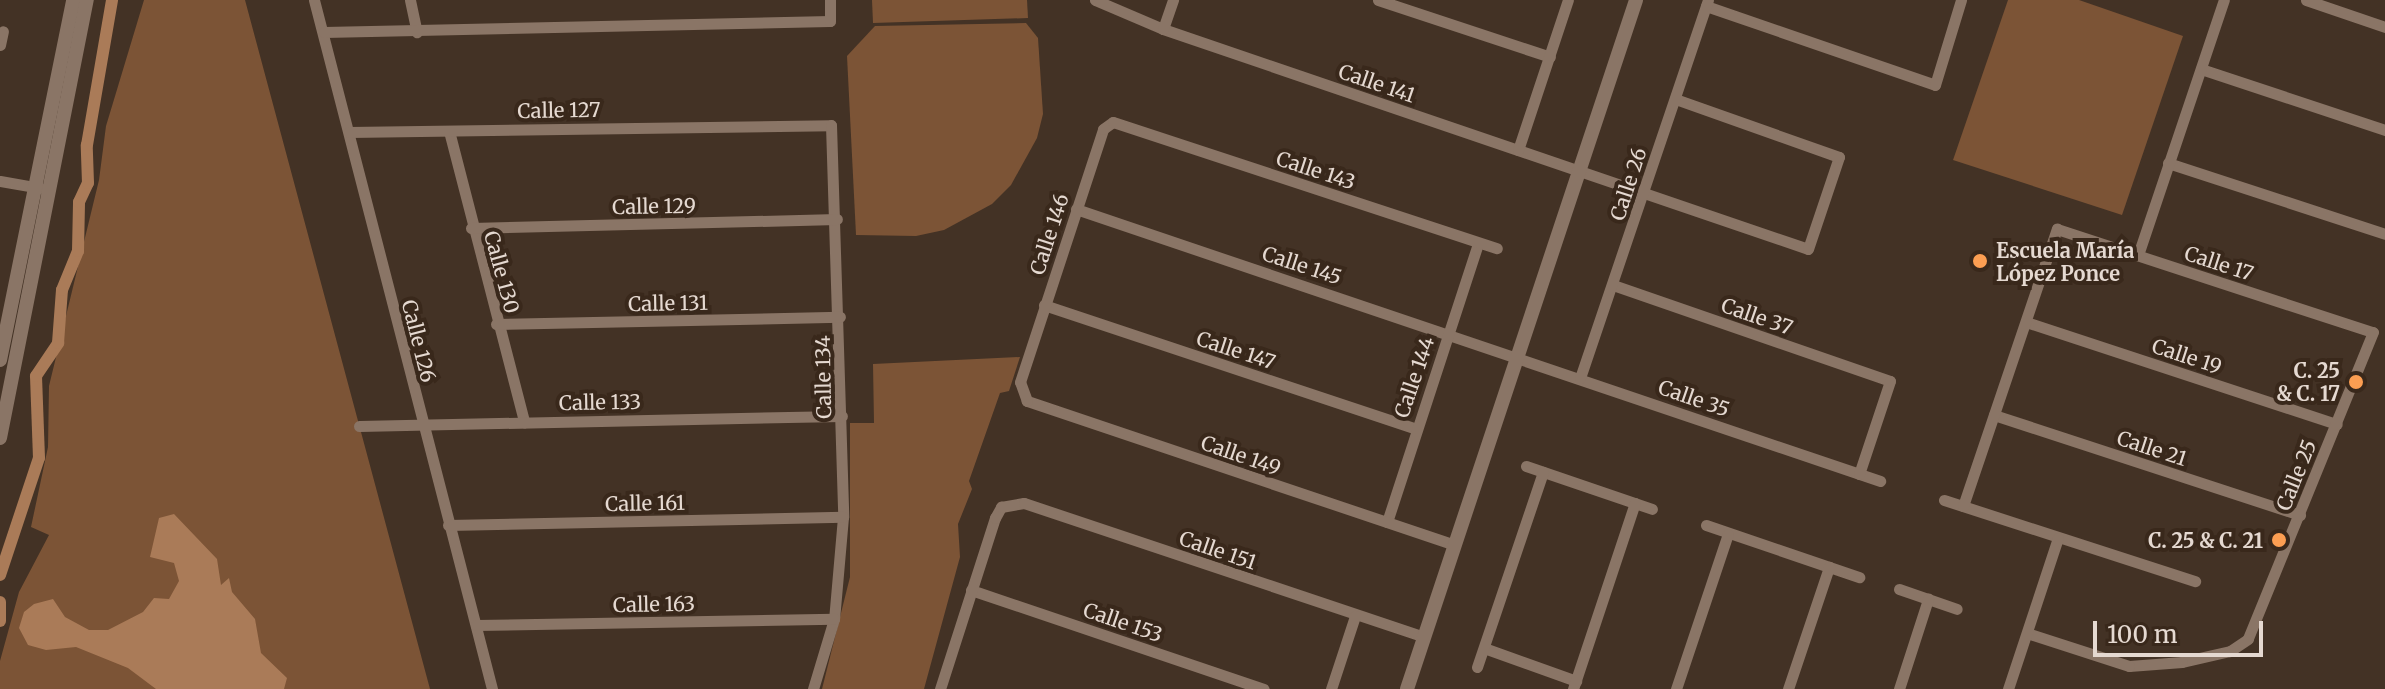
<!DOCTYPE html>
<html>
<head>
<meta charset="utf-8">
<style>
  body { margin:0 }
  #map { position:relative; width:2385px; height:689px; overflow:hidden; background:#433225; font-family:Merriweather,serif }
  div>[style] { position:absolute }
  .green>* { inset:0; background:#7c5436 }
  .water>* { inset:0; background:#aa7b58 }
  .canal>* { height:12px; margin:-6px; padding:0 6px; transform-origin:6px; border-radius:6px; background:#aa7b58 }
  .minor>* { height:11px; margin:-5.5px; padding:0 5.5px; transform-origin:5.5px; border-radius:5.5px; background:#8a7566 }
  .tertiary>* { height:14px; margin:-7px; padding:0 7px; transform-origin:7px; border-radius:7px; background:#8a7566 }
  .dots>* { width:22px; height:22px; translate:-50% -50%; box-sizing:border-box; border:4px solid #39281b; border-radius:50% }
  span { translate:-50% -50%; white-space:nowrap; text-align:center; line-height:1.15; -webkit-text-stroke:8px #39281b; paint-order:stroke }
  .street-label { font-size:20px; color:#e5d9d1 }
  .poi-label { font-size:20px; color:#e5d9d1; font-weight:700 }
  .left { translate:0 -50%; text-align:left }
  .right { translate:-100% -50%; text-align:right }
  .scale { position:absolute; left:2093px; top:621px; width:170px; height:36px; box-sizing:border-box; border:4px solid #e5d9d1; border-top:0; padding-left:10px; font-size:24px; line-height:28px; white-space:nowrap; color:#e5d9d1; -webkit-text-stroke:6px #39281b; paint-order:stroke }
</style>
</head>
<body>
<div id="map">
  <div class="green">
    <i style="clip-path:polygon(144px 0,245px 0,430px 689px,0 689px,0 661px,19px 592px,49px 535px,31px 527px,48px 447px,49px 386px,99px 180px,106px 126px)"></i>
    <i style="clip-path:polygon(872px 0,1027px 0,1028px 18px,873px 23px)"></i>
    <i style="clip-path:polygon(2008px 0,2079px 0,2183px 36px,2122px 215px,1953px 160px)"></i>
    <i style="clip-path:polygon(1026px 23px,1038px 38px,1043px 114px,1037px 138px,1011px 185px,992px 204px,944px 230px,916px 236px,856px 235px,847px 56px,875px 26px)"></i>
    <i style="clip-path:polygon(1020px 357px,1009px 391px,1000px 393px,969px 481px,972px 489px,958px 524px,960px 557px,924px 689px,822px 689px,850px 577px,850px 423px,874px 423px,873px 364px)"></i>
  </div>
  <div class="water">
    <i style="clip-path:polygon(174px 514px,217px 559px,221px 585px,229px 578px,232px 592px,255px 619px,261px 653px,287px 678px,284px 689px,156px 689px,128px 668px,76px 647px,46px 650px,28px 645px,19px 628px,24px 612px,34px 604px,53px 599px,65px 617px,89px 630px,108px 630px,143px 612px,154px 598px,169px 599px,179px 581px,174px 563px,150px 557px,159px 518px)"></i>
  </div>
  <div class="canal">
    <i style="left:0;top:575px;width:123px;rotate:-71.6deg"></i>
    <i style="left:39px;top:458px;width:82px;rotate:-92.1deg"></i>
    <i style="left:36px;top:376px;width:40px;rotate:-56deg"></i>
    <i style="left:58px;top:343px;width:53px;rotate:-85.7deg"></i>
    <i style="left:62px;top:290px;width:42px;rotate:-67.7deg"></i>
    <i style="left:78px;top:251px;width:49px;rotate:-88.8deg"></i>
    <i style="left:79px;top:202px;width:21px;rotate:-65deg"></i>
    <i style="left:88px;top:183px;width:38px;rotate:-92deg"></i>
    <i style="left:87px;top:145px;width:147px;rotate:-80.2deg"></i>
    <i style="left:0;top:602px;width:19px;rotate:90deg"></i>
  </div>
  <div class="minor">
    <i style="left:314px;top:0;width:712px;rotate:75.51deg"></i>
    <i style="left:410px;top:0;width:33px;rotate:78deg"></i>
    <i style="left:1095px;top:0;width:74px;rotate:23.1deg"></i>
    <i style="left:1163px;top:29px;width:681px;rotate:18.83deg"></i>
    <i style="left:1808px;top:249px;width:97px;rotate:-71.4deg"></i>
    <i style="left:1839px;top:157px;width:174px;rotate:-160.5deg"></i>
    <i style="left:1378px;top:0;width:181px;rotate:18.3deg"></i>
    <i style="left:2306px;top:0;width:83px;rotate:18.9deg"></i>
    <i style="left:1706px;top:6px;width:242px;rotate:19deg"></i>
    <i style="left:1935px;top:85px;width:89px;rotate:-73deg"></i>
    <i style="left:1163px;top:29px;width:31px;rotate:-71deg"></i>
    <i style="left:324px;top:32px;width:506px;rotate:-1.25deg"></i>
    <i style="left:830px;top:21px;width:21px;rotate:-90deg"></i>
    <i style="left:0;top:45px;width:14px;rotate:-78deg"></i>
    <i style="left:2201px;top:69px;width:194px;rotate:18.3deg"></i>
    <i style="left:449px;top:131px;width:301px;rotate:75.5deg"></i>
    <i style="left:349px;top:132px;width:482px;rotate:-0.8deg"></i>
    <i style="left:831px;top:125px;width:392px;rotate:88.2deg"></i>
    <i style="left:843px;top:517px;width:102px;rotate:95deg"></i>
    <i style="left:834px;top:619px;width:73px;rotate:106.7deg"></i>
    <i style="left:1518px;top:150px;width:158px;rotate:-71.6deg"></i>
    <i style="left:2168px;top:163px;width:228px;rotate:18.1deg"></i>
    <i style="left:0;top:181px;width:40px;rotate:10deg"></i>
    <i style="left:1076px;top:209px;width:849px;rotate:18.69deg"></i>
    <i style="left:471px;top:228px;width:366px;rotate:-1.4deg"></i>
    <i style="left:2138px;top:255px;width:269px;rotate:-71.4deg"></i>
    <i style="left:1613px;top:285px;width:293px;rotate:19.1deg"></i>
    <i style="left:1890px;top:381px;width:98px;rotate:108.4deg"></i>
    <i style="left:1044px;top:305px;width:392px;rotate:18.4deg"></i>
    <i style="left:2026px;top:322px;width:327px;rotate:18.2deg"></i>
    <i style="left:496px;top:324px;width:344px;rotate:-1.2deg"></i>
    <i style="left:1580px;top:378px;width:399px;rotate:-71.3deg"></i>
    <i style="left:1994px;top:415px;width:322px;rotate:18.1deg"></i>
    <i style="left:359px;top:426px;width:483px;rotate:-1.2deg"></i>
    <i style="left:1526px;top:466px;width:133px;rotate:18.8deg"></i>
    <i style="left:1944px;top:500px;width:264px;rotate:17.9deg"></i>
    <i style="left:1963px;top:506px;width:293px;rotate:-71.3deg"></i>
    <i style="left:2057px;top:229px;width:332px;rotate:18.1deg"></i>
    <i style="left:2373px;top:332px;width:331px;rotate:112.2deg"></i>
    <i style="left:2248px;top:639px;width:22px;rotate:146deg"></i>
    <i style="left:2230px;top:651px;width:49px;rotate:167.1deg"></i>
    <i style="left:2182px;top:662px;width:53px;rotate:175.7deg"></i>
    <i style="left:2129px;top:666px;width:107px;rotate:-162.1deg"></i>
    <i style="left:1387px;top:522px;width:293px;rotate:-71.9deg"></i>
    <i style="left:448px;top:525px;width:395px;rotate:-1.2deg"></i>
    <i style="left:1706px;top:525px;width:162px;rotate:18.8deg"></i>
    <i style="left:1455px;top:545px;width:452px;rotate:-161.4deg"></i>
    <i style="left:1027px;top:401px;width:20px;rotate:-110deg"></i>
    <i style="left:1020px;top:382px;width:266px;rotate:-71.8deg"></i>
    <i style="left:1103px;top:129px;width:12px;rotate:-35deg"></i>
    <i style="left:1113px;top:122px;width:404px;rotate:18.2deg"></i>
    <i style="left:1899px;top:589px;width:61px;rotate:19deg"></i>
    <i style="left:971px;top:590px;width:309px;rotate:18.7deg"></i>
    <i style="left:476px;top:625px;width:358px;rotate:-1deg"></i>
    <i style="left:1484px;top:648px;width:98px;rotate:19.7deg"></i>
    <i style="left:1477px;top:667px;width:206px;rotate:-71.3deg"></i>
    <i style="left:940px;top:689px;width:180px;rotate:-72.2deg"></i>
    <i style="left:995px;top:518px;width:13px;rotate:-61deg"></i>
    <i style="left:1001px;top:507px;width:23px;rotate:-10deg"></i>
    <i style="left:1024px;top:503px;width:422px;rotate:18.5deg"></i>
    <i style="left:1331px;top:689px;width:77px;rotate:-71.8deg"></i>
    <i style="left:1573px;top:689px;width:196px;rotate:-71.6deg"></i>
    <i style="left:1676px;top:689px;width:163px;rotate:-71.5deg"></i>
    <i style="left:1788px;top:689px;width:129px;rotate:-71.4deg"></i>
    <i style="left:1899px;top:689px;width:95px;rotate:-72.1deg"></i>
    <i style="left:2008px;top:689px;width:159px;rotate:-71.7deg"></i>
  </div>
  <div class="tertiary">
    <i style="left:0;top:360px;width:367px;rotate:-78.5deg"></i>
    <i style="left:0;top:438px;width:447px;rotate:-78.8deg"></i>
    <i style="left:1407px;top:689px;width:726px;rotate:-71.61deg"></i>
  </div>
  <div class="dots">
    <i style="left:1980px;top:261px;background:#fc9e52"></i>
    <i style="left:2356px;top:382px;background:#fc9e52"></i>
    <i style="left:2279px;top:540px;background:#fc9e52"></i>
  </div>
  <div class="street-label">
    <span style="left:1377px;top:83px;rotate:19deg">Calle 141</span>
    <span style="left:559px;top:110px;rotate:-1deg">Calle 127</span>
    <span style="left:1316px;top:170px;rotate:18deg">Calle 143</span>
    <span style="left:1628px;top:184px;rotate:-72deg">Calle 26</span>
    <span style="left:654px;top:206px;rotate:-1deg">Calle 129</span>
    <span style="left:1049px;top:234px;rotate:-72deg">Calle 146</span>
    <span style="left:2219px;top:263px;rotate:18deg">Calle 17</span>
    <span style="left:1302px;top:265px;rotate:18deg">Calle 145</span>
    <span style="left:502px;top:272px;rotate:75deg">Calle 130</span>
    <span style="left:668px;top:303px;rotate:-1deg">Calle 131</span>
    <span style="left:1757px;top:316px;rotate:19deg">Calle 37</span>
    <span style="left:419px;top:341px;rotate:76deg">Calle 126</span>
    <span style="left:1236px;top:350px;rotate:18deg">Calle 147</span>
    <span style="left:2187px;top:356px;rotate:18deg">Calle 19</span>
    <span style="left:823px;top:377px;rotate:-91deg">Calle 134</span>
    <span style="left:1414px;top:377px;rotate:-71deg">Calle 144</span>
    <span style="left:1694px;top:398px;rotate:19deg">Calle 35</span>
    <span style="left:600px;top:402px;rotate:-1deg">Calle 133</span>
    <span style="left:2152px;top:448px;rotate:18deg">Calle 21</span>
    <span style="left:1241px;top:455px;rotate:19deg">Calle 149</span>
    <span style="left:2296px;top:475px;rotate:-68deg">Calle 25</span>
    <span style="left:645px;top:503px;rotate:-1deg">Calle 161</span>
    <span style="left:1218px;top:550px;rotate:19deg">Calle 151</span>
    <span style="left:654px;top:604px;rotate:-1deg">Calle 163</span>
    <span style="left:1123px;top:622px;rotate:19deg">Calle 153</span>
  </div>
  <div class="poi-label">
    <span class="left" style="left:1996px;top:262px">Escuela María<br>López Ponce</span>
    <span class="right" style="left:2340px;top:382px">C. 25<br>&amp; C. 17</span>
    <span class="right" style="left:2263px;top:540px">C. 25 &amp; C. 21</span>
  </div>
  <div class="scale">100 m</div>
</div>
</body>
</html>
